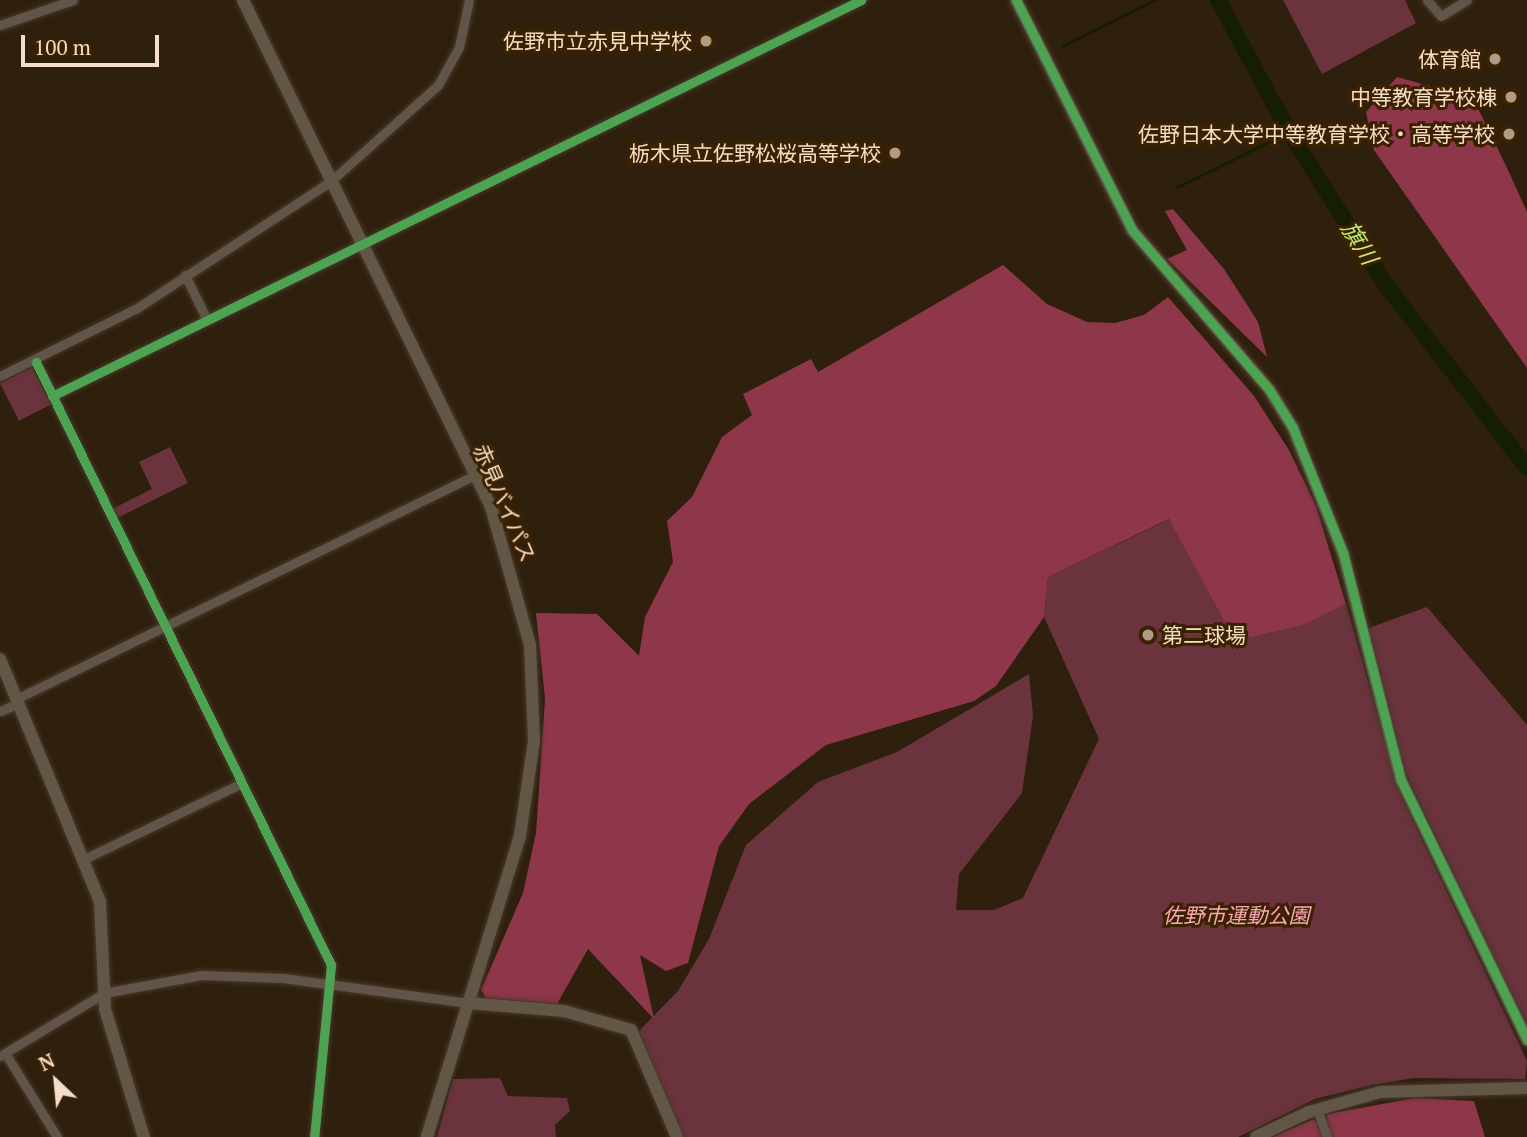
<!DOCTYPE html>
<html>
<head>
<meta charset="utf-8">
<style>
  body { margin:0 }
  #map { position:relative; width:1527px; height:1137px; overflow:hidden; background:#2f200d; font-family:"PT Serif","Noto Sans JP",serif }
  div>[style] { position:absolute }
  .green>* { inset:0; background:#6a333d; transform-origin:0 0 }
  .forest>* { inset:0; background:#8e364a }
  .stream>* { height:2.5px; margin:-1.25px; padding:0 1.25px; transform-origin:1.25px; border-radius:1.25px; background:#151d02 }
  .river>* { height:16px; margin:-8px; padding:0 8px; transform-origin:8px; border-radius:8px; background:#151d02 }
  .roads { filter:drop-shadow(0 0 2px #483a2a) drop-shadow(0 0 2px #483a2a) }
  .street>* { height:9px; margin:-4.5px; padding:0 4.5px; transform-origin:4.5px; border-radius:4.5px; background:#615448 }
  .secondary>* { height:12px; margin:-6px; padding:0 6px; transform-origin:6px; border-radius:6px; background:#625647 }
  .cycleway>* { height:9px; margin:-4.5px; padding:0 4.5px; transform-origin:4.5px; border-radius:4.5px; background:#4ca352 }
  .dots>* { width:19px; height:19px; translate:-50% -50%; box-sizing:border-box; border:4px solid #3c2100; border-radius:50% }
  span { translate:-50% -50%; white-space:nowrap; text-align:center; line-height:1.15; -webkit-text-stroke:6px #3c2100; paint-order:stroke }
  .poi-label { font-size:21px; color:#f4dec8 }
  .right { translate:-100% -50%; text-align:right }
  .left { translate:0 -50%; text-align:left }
  .street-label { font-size:21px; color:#f4dec8 }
  .park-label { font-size:21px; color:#f9a7b6; font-style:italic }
  .water-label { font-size:23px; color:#bcee71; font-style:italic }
  .north { position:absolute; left:21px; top:1046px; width:70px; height:70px; -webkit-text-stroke:5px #3c2100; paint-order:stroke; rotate:334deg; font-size:19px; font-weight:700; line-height:28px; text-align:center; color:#f4dec8 }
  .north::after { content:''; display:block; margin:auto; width:24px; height:32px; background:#f4dec8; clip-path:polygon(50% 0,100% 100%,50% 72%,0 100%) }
  .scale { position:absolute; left:21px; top:35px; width:138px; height:32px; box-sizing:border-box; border:4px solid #f4dec8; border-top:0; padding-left:9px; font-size:21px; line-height:24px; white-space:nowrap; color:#f4dec8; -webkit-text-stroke:5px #3c2100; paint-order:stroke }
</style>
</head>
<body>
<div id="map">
  <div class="green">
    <i style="clip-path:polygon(1283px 0,1405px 0,1416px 23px,1322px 74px)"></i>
    <i style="left:32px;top:367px;width:42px;height:36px;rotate:63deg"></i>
    <i style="clip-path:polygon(170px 447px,188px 483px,117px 518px,112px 509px,152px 489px,139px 462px)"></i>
    <i style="clip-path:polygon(1170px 519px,1235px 641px,1304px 625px,1346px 604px,1399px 791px,1527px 1061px,1525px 1079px,1414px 1078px,1371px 1085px,1315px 1099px,1238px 1137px,682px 1137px,639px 1031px,678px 991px,709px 939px,746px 845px,818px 782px,897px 752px,1029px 674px,1033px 716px,1022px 793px,959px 874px,956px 910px,994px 910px,1023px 898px,1099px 739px,1044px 617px,1048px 577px)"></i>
    <i style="clip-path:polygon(1427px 607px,1527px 725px,1527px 1027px,1403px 768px,1366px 629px)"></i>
    <i style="clip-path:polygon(500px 1078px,508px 1096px,567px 1098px,570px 1111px,555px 1125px,556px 1137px,437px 1137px,453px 1079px)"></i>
  </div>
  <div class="forest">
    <i style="clip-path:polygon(1397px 77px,1473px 98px,1508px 170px,1527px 212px,1527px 368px,1374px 150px,1366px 112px)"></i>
    <i style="clip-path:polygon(1173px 209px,1224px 269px,1258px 322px,1267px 357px,1167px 259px,1187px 250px,1165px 211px)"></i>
    <i style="clip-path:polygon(1003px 265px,1047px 304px,1087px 322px,1115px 323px,1144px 315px,1168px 297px,1254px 396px,1289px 450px,1316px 506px,1346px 604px,1304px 625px,1235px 641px,1169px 519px,1048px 577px,1044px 617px,996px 686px,974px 701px,826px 745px,749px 804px,719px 846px,688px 963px,666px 971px,640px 955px,654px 1019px,588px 949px,557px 1004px,486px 998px,481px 990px,523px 893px,536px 833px,545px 699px,536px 613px,597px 614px,639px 656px,645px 617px,673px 562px,667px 521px,692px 497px,722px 437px,752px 415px,743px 394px,811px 359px,818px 372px)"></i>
    <i style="clip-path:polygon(1415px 1098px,1474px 1101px,1485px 1137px,1273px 1137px,1312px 1120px,1327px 1123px,1327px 1114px)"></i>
  </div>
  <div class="stream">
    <i style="left:1062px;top:46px;width:103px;rotate:-26.6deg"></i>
    <i style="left:1177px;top:187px;width:125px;rotate:-26.2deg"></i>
  </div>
  <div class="river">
    <i style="left:1218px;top:0;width:150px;rotate:61.7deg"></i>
    <i style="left:1289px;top:132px;width:180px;rotate:57.7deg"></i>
    <i style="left:1385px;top:284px;width:232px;rotate:52.3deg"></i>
  </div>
  <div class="roads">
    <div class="street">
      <i style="left:1427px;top:0;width:21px;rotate:49deg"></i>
      <i style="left:1441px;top:16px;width:31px;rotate:-32deg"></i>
      <i style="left:0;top:25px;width:77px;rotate:-18.9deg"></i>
      <i style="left:185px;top:275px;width:50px;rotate:63.9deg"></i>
      <i style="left:36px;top:362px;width:671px;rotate:63.93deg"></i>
      <i style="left:331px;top:965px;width:173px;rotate:95.6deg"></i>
      <i style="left:0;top:376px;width:153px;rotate:-26.4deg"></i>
      <i style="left:137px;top:308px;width:232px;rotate:-33.2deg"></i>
      <i style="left:331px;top:181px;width:144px;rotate:-41.9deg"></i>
      <i style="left:438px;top:85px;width:43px;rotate:-61.1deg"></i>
      <i style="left:459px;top:47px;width:48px;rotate:-78deg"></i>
      <i style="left:52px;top:396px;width:901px;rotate:-26.08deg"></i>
      <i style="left:18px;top:698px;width:509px;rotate:-26.01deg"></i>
      <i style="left:0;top:711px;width:21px;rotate:-23deg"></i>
      <i style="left:84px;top:859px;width:175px;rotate:-25.7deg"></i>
      <i style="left:5px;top:1053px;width:99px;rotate:58.2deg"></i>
      <i style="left:0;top:1056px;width:122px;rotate:-31.2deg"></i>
      <i style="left:104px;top:993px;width:99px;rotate:-10.5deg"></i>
      <i style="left:201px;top:975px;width:82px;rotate:2.1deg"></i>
      <i style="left:283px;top:978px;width:187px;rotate:7.7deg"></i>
      <i style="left:1317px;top:1109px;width:30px;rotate:70deg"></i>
    </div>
    <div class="secondary">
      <i style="left:243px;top:0;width:564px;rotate:63.93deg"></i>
      <i style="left:491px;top:507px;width:143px;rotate:74.2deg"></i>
      <i style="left:530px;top:645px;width:96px;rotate:87.6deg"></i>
      <i style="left:534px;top:741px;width:96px;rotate:98.4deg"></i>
      <i style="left:520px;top:836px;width:315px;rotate:107.2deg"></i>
      <i style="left:1016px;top:0;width:258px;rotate:63.2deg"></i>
      <i style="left:1132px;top:230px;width:210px;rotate:49.3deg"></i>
      <i style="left:1269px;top:389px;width:46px;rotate:58.4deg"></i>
      <i style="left:1293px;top:428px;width:135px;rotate:68.2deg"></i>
      <i style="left:1343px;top:553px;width:234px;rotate:75.7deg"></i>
      <i style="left:1401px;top:780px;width:289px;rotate:64.1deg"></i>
      <i style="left:0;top:659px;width:263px;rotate:67.6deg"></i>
      <i style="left:100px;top:902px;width:107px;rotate:87.3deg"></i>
      <i style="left:105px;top:1009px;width:134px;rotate:73.1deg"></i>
      <i style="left:468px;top:1003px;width:96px;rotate:4.8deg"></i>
      <i style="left:564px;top:1011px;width:70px;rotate:15.8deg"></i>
      <i style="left:631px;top:1030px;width:116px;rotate:66.7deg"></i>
      <i style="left:1256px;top:1137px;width:59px;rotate:-25.3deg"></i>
      <i style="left:1309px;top:1112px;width:74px;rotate:-15.7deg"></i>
      <i style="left:1380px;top:1092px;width:147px;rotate:-1.6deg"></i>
    </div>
  </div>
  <div class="cycleway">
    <i style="left:1016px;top:0;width:258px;rotate:63.2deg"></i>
    <i style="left:1132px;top:230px;width:210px;rotate:49.3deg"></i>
    <i style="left:1269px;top:389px;width:46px;rotate:58.4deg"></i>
    <i style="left:1293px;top:428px;width:135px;rotate:68.2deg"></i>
    <i style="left:1343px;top:553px;width:234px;rotate:75.7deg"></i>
    <i style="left:1401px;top:780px;width:289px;rotate:64.1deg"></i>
    <i style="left:36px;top:362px;width:671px;rotate:63.93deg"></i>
    <i style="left:331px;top:965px;width:173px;rotate:95.6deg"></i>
    <i style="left:52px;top:396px;width:901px;rotate:-26.08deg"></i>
  </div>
  <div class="dots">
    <i style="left:706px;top:41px;background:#af9c87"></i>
    <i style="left:1495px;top:59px;background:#af9c87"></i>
    <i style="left:1511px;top:97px;background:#af9c87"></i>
    <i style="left:1509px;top:134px;background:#af9c87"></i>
    <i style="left:895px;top:153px;background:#af9c87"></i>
    <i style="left:1148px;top:635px;background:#af9c87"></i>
  </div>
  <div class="poi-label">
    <span class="right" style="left:692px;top:41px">佐野市立赤見中学校</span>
    <span class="right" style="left:1481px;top:59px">体育館</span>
    <span class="right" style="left:1497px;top:97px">中等教育学校棟</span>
    <span class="right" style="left:1495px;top:134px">佐野日本大学中等教育学校・高等学校</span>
    <span class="right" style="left:881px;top:153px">栃木県立佐野松桜高等学校</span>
    <span class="left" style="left:1162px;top:635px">第二球場</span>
  </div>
  <div class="street-label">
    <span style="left:505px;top:503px;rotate:67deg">赤見バイパス</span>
  </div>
  <div class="park-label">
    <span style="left:1236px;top:915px">佐野市運動公園</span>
  </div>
  <div class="water-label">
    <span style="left:1359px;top:243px;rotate:58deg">旗川</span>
  </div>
  <div class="north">N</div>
  <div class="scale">100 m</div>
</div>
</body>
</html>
